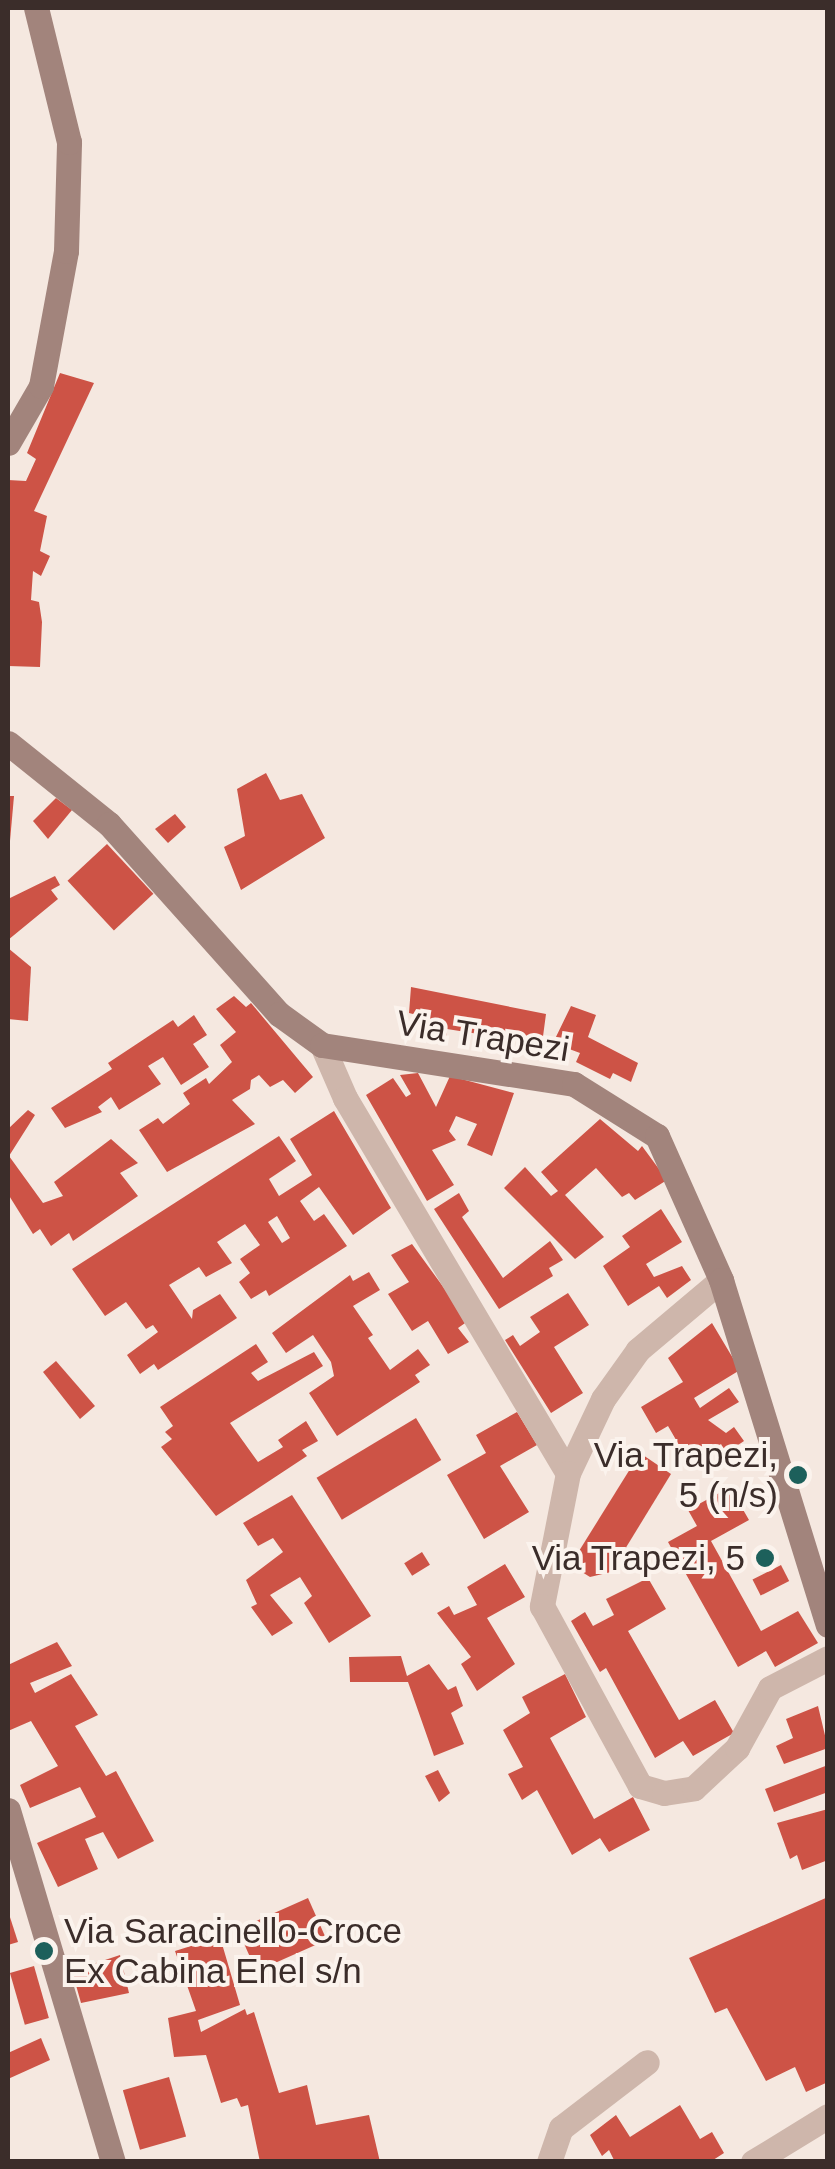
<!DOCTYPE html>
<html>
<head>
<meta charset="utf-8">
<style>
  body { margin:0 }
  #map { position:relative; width:835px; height:2169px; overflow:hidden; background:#f5e8e0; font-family:Arial,sans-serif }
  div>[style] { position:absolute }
  .building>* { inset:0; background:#cd5346; transform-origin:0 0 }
  .street>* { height:25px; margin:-12.5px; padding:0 12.5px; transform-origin:12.5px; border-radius:12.5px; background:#ceb6ab }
  .secondary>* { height:25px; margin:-12.5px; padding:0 12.5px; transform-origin:12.5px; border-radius:12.5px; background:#a2847c }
  .dots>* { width:28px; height:28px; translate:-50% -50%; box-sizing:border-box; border:5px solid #fbf3ed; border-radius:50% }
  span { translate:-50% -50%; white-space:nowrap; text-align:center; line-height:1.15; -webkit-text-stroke:8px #fbf3ed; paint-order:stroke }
  .street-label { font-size:35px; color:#3b2d2a }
  .poi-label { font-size:35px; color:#3b2d2a }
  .right { translate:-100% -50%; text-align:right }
  .left { translate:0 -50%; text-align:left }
  .frame { position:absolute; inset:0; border:10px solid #3b2d2a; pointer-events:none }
</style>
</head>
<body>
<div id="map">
  <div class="building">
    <i style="clip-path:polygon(60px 373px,94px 383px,34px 511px,47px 516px,40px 551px,50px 556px,41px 576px,33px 571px,31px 600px,39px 602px,42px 622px,40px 667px,8px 666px,8px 480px,26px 481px,36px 459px,27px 453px)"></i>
    <i style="clip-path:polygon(266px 773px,280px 800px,302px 794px,325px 838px,241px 890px,224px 847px,245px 836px,237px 789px)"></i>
    <i style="clip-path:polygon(8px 796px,14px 796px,10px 841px,8px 841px)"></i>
    <i style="clip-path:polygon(56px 798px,72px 810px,48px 839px,33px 821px)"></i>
    <i style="clip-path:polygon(175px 814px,186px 827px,168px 843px,155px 829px)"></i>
    <i style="left:107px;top:844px;width:68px;height:54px;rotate:47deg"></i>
    <i style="clip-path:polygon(55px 876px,60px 885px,51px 890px,58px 899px,8px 940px,8px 899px)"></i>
    <i style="clip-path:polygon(8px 948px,31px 967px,28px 1021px,8px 1019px)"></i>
    <i style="clip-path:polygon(411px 987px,546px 1014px,542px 1044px,447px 1029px,446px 1041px,424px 1034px,429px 1018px,409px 1013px)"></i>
    <i style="clip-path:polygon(234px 996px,246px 1007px,251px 1003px,313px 1077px,295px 1093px,283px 1080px,270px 1087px,259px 1075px,251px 1080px,250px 1089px,232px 1100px,255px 1124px,167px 1172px,139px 1130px,158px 1118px,163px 1124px,190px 1104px,183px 1093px,206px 1078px,209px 1084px,232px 1062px,220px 1045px,236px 1032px,216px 1009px)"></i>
    <i style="clip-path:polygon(571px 1006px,596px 1015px,588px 1037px,638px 1063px,631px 1082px,613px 1073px,610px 1079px,576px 1062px,580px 1053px,553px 1043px)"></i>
    <i style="clip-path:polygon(194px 1015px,207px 1035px,193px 1044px,209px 1067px,181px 1085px,163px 1057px,148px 1066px,161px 1084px,119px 1110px,111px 1097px,98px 1107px,102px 1112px,65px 1128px,51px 1108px,112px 1069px,108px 1063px,173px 1020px,178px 1027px)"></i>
    <i style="clip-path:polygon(418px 1073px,436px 1107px,450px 1076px,514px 1093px,492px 1156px,467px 1145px,477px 1124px,456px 1116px,449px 1131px,456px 1140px,432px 1150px,454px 1185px,427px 1201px,366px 1095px,393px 1078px,406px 1097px,411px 1094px,400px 1075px)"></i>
    <i style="clip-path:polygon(28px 1110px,35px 1115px,9px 1156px,43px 1203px,63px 1196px,54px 1182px,111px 1139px,138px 1163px,120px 1173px,138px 1196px,73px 1241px,69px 1233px,51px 1246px,40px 1229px,33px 1234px,8px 1194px,8px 1129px)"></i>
    <i style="clip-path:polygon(evenodd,334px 1111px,391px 1208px,353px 1235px,319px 1187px,300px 1201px,314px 1221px,324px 1214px,347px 1246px,269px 1296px,266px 1290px,251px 1299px,239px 1282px,250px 1273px,240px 1259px,260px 1245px,245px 1224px,217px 1242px,232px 1263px,206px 1277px,199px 1267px,169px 1285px,192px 1319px,193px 1310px,220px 1294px,237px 1318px,158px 1370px,154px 1364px,140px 1374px,127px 1355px,158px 1332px,153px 1325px,146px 1329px,126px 1302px,105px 1316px,72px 1269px,279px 1136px,296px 1161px,269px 1179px,279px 1196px,312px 1175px,290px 1139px,334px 1111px,277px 1216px,290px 1238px,282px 1243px,268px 1222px,277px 1216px)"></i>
    <i style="clip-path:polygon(600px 1119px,638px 1151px,642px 1146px,667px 1180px,635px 1200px,629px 1193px,622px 1197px,596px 1168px,565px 1195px,604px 1237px,575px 1259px,504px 1188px,525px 1167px,551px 1196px,558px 1191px,541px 1172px)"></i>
    <i style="clip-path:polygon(459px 1193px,469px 1211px,462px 1217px,503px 1278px,550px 1241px,563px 1260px,549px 1268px,553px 1276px,499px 1309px,434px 1209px)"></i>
    <i style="clip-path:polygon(661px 1209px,682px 1242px,646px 1264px,654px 1277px,682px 1266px,691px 1280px,667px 1298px,659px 1286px,628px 1306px,603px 1266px,630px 1247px,622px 1236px)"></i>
    <i style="clip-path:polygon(412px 1244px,468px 1321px,458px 1328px,469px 1342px,448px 1354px,428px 1321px,412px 1331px,388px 1294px,409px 1282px,391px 1255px)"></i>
    <i style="clip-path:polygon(369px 1272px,380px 1290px,353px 1306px,373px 1335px,368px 1338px,390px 1370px,418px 1349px,430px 1365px,415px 1375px,420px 1382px,337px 1436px,309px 1393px,334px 1376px,331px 1362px,313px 1335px,286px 1353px,272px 1333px,350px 1275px,353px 1281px)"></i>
    <i style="clip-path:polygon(568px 1293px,589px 1325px,554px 1347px,583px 1393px,551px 1413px,505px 1340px,513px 1335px,520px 1346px,540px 1332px,530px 1317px)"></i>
    <i style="clip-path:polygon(712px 1323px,740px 1370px,694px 1398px,700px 1408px,729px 1388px,739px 1402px,708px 1420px,726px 1433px,734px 1427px,744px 1441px,726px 1453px,721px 1444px,690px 1464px,668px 1426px,656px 1433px,641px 1407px,683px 1382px,668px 1358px)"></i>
    <i style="clip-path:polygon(256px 1344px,268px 1362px,251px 1373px,258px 1381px,314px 1352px,323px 1366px,230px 1423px,258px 1462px,283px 1447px,278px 1440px,306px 1421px,318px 1441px,302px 1450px,307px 1456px,216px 1516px,161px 1447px,172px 1439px,165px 1432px,173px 1426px,160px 1407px)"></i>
    <i style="clip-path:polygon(56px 1361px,95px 1406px,80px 1419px,43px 1372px)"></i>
    <i style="clip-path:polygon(517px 1412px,537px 1445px,500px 1466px,529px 1512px,484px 1539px,447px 1475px,486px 1453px,476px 1435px)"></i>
    <i style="left:416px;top:1418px;width:49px;height:116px;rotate:59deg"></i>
    <i style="clip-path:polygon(640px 1453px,671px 1474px,611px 1572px,590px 1577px,574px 1567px,579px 1551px)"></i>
    <i style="clip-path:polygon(730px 1487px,749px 1520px,711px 1541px,761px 1631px,798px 1611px,818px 1643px,775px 1667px,766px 1651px,738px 1667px,668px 1542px,697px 1526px,688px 1510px)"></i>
    <i style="clip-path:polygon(292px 1495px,371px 1616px,329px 1643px,304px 1603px,312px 1596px,300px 1577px,270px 1595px,293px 1623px,272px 1636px,251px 1607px,257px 1604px,246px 1580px,283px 1552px,273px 1538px,258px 1546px,243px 1523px)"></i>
    <i style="left:422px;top:1552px;width:15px;height:21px;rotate:58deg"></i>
    <i style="clip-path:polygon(505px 1564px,525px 1597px,487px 1618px,515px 1664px,477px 1691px,461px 1664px,471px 1657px,437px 1613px,449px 1606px,454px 1615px,477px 1605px,467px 1587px)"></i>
    <i style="left:781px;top:1565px;width:18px;height:32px;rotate:63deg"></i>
    <i style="clip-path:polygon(648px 1578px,666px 1609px,628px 1631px,679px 1720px,715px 1700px,734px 1733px,693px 1756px,683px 1741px,655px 1758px,606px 1668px,600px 1672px,571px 1621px,585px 1612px,593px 1626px,614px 1615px,606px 1599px)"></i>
    <i style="clip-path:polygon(57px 1642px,72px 1666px,30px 1683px,35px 1693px,71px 1674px,98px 1715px,75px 1726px,106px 1776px,116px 1771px,154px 1841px,118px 1859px,103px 1832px,85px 1839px,98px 1869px,58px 1887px,37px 1843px,96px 1817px,80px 1787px,30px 1808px,20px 1785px,58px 1766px,31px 1721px,8px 1731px,8px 1665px)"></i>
    <i style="clip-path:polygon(401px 1656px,407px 1676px,429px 1664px,448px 1690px,456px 1686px,463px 1706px,451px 1713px,464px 1744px,434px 1756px,408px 1682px,350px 1682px,349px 1657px)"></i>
    <i style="clip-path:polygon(565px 1674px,586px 1717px,550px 1738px,594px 1819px,633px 1797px,650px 1830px,609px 1852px,600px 1838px,572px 1855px,537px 1790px,522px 1800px,508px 1774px,523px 1767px,503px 1730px,530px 1713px,522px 1697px)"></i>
    <i style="clip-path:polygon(818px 1706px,828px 1748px,784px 1764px,776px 1746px,793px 1738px,786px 1719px)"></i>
    <i style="clip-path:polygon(828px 1765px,828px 1792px,774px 1812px,765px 1789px)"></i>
    <i style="clip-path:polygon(438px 1770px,450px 1793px,439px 1802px,425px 1776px)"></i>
    <i style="clip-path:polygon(828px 1809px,828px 1860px,802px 1870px,797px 1855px,790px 1859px,777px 1823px)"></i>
    <i style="clip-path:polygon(828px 1897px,828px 2082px,806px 2092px,795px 2067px,766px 2081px,727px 2008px,715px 2013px,689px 1958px)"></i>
    <i style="left:308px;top:1898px;width:46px;height:77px;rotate:66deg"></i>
    <i style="clip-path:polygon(8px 1911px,18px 1942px,8px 1945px)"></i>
    <i style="clip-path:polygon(220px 1937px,240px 2005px,198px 2020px,201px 2032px,245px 2009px,247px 2015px,254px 2012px,279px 2093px,307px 2085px,316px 2125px,369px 2115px,380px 2162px,260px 2162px,248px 2105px,241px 2107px,237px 2098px,221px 2103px,206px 2055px,174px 2057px,168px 2018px,196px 2011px,175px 1951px)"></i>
    <i style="clip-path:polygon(120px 1955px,129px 1993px,81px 2003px,72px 1971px)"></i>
    <i style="left:34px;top:1966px;width:54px;height:25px;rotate:74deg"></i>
    <i style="clip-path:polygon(41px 2038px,50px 2060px,8px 2079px,8px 2053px)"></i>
    <i style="left:169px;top:2077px;width:62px;height:48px;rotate:74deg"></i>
    <i style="clip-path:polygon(680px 2105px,700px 2139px,712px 2132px,724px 2153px,710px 2162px,615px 2162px,609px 2150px,602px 2156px,590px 2135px,616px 2115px,630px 2137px)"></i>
  </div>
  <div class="street">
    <i style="left:322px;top:1045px;width:58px;rotate:66.5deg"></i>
    <i style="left:345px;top:1098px;width:436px;rotate:59.3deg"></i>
    <i style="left:721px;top:1280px;width:109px;rotate:139.9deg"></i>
    <i style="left:638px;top:1350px;width:60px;rotate:125.5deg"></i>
    <i style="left:603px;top:1399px;width:82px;rotate:115.3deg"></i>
    <i style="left:568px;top:1473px;width:136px;rotate:101.1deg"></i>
    <i style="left:542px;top:1606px;width:205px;rotate:61.4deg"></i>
    <i style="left:640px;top:1786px;width:25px;rotate:16deg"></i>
    <i style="left:664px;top:1793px;width:30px;rotate:-9deg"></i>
    <i style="left:694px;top:1788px;width:59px;rotate:-42.9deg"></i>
    <i style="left:737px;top:1748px;width:68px;rotate:-61.2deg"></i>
    <i style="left:770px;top:1688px;width:65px;rotate:-27.3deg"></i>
    <i style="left:549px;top:2162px;width:36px;rotate:-71deg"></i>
    <i style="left:561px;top:2128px;width:108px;rotate:-37.5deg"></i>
    <i style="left:753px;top:2162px;width:88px;rotate:-31.5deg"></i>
  </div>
  <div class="secondary">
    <i style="left:8px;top:443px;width:66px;rotate:-59.9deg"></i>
    <i style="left:41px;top:386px;width:137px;rotate:-79.5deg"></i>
    <i style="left:66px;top:251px;width:109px;rotate:-88.4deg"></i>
    <i style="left:69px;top:142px;width:138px;rotate:-103.8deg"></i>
    <i style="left:8px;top:743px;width:129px;rotate:38.7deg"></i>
    <i style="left:109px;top:824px;width:255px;rotate:48.2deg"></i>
    <i style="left:279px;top:1014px;width:53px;rotate:35.8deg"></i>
    <i style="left:322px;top:1045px;width:255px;rotate:8.8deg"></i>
    <i style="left:574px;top:1084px;width:98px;rotate:32.1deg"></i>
    <i style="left:657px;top:1136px;width:158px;rotate:66deg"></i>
    <i style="left:721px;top:1280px;width:361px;rotate:72.8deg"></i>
    <i style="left:8px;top:1810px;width:367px;rotate:73.4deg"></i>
  </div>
  <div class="dots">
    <i style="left:798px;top:1475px;background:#1d605b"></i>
    <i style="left:765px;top:1558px;background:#1d605b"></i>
    <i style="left:44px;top:1951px;background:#1d605b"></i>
  </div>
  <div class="street-label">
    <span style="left:483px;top:1036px;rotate:9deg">Via Trapezi</span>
  </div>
  <div class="poi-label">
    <span class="right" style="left:778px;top:1475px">Via Trapezi,<br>5 (n/s)</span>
    <span class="right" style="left:745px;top:1558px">Via Trapezi, 5</span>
    <span class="left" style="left:64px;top:1951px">Via Saracinello-Croce<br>Ex Cabina Enel s/n</span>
  </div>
  <div class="frame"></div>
</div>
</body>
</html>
